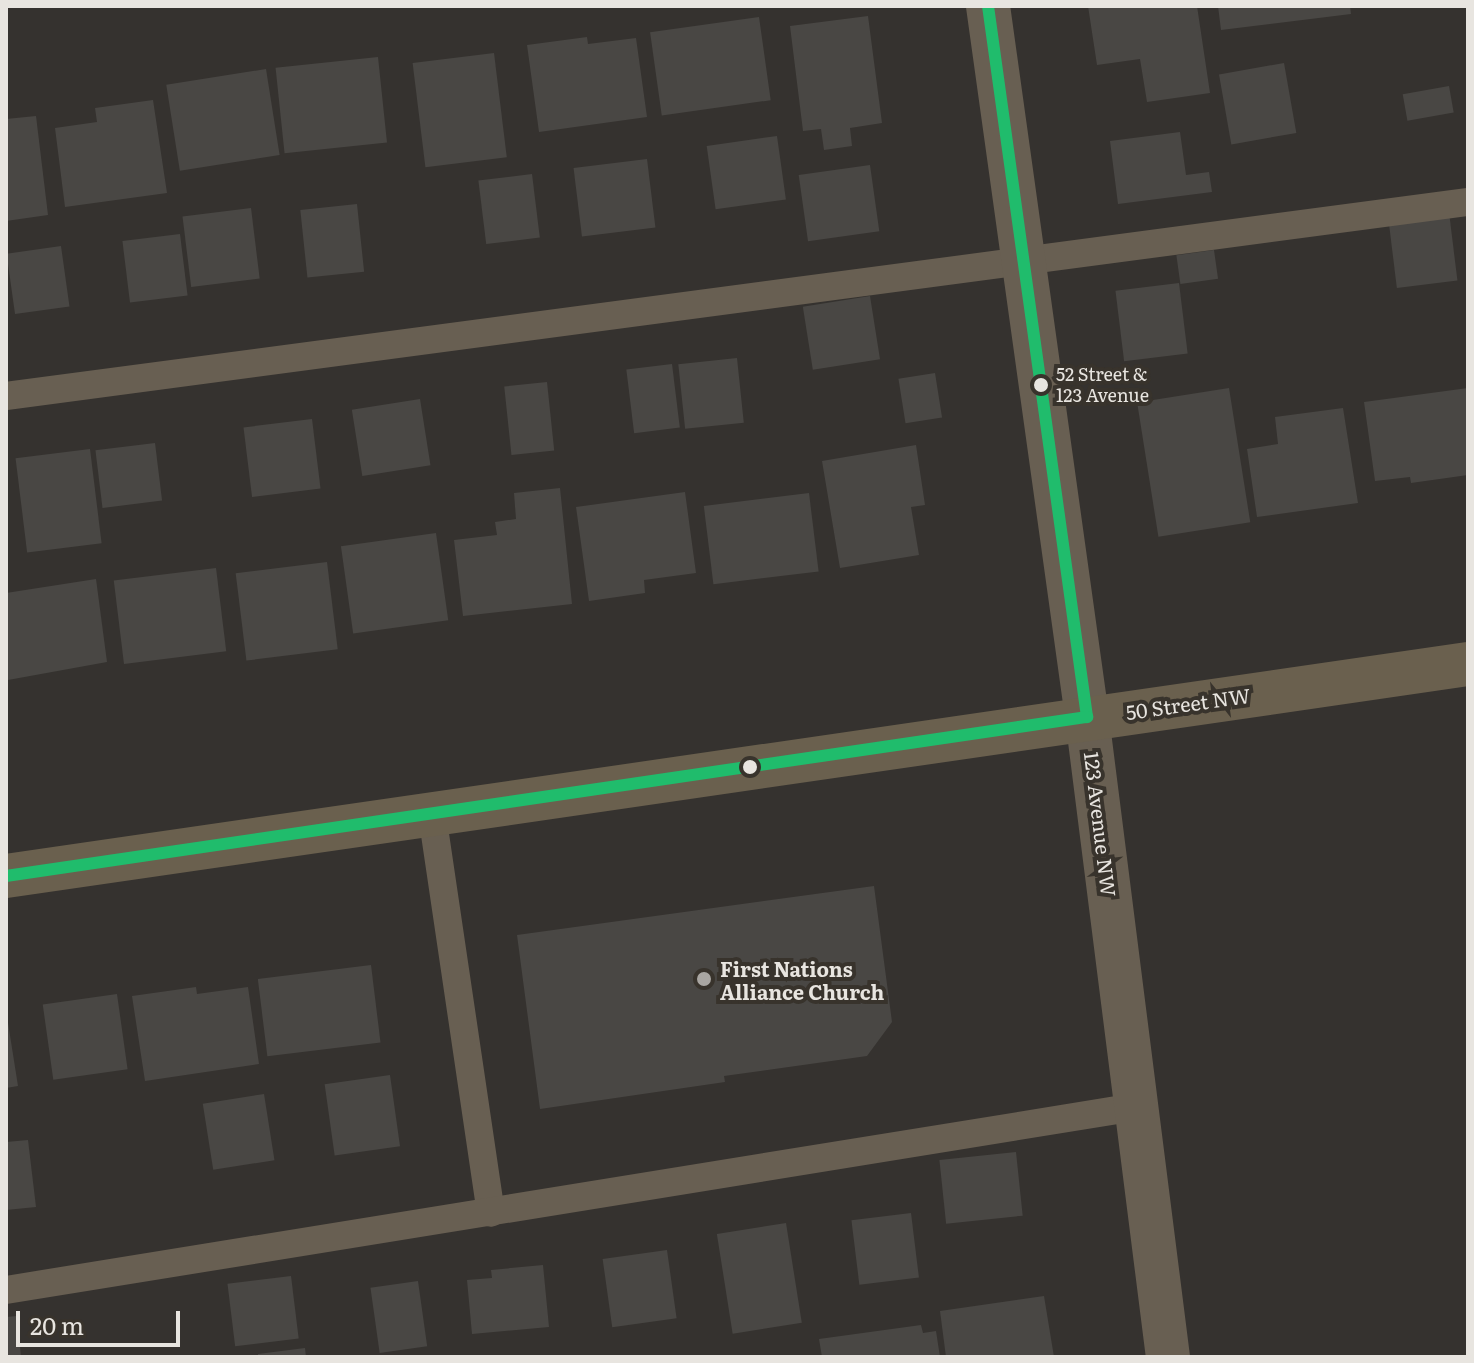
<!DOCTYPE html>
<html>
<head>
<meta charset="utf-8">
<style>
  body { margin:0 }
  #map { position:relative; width:1474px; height:1363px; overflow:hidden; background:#35322f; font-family:Literata,serif }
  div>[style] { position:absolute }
  .building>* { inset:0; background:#494744; transform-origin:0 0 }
  .service>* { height:28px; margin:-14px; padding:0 14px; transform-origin:14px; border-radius:14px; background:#685f52 }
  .minor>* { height:44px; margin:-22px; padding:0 22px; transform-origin:22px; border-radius:22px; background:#685f52 }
  .tertiary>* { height:44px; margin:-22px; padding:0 22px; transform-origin:22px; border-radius:22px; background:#685f52 }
  .secondary>* { height:44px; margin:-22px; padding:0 22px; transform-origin:22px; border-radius:22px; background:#6a604e }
  .bus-1>* { height:12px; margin:-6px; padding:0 6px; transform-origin:6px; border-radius:6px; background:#20bc6c }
  .dots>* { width:22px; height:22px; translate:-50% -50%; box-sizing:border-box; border:4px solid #38332c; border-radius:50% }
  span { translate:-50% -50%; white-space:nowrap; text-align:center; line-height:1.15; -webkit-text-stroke:8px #38332c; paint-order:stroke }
  .bus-label { font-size:18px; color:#e8e5e0 }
  .left { translate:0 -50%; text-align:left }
  .street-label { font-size:20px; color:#e8e5e0 }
  .poi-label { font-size:20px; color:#e8e5e0; font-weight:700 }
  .frame { position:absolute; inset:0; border:8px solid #e8e5e0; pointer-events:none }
  .scale { position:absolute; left:16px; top:1311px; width:164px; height:36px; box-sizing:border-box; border:4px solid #e8e5e0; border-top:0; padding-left:10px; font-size:24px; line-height:28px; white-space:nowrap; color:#e8e5e0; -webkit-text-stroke:6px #38332c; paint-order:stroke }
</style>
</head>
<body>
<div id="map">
  <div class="building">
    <i style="clip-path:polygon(1088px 6px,1197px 6px,1210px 93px,1147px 102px,1140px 59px,1097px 65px)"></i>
    <i style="clip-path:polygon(1218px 6px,1350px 6px,1351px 14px,1221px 30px)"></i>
    <i style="clip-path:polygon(868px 16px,882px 123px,850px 128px,852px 146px,824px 150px,821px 129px,803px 131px,790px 26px)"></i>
    <i style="left:759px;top:17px;width:84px;height:110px;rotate:82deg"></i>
    <i style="clip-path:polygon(587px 37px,588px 44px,636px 38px,647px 117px,539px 132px,527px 45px)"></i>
    <i style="left:494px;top:53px;width:105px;height:82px;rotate:83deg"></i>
    <i style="left:378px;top:57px;width:86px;height:103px;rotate:84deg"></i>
    <i style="left:1284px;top:63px;width:71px;height:66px;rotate:80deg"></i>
    <i style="left:266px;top:69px;width:87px;height:101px;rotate:81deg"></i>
    <i style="left:1449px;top:86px;width:27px;height:47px;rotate:80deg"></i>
    <i style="clip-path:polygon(153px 100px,167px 193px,65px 207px,55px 128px,97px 122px,95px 108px)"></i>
    <i style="clip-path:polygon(36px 116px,48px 215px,6px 221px,6px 119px)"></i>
    <i style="clip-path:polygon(1180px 132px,1186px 175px,1209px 172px,1212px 192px,1118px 204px,1110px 141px)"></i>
    <i style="left:777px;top:136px;width:64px;height:71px;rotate:82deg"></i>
    <i style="left:647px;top:159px;width:69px;height:74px;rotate:83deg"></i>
    <i style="left:870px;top:165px;width:67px;height:72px;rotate:82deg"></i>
    <i style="left:532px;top:174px;width:64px;height:54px;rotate:83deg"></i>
    <i style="left:357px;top:204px;width:68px;height:57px;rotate:84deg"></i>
    <i style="left:251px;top:208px;width:71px;height:69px;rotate:83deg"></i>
    <i style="left:1449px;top:212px;width:69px;height:61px;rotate:83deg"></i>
    <i style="left:180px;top:234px;width:62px;height:58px;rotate:83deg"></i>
    <i style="left:61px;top:246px;width:61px;height:55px;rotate:82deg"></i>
    <i style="left:1214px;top:250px;width:29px;height:38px;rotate:82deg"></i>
    <i style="left:1179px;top:283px;width:71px;height:64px;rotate:83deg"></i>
    <i style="left:870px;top:296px;width:64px;height:68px;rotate:81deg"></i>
    <i style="left:737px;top:358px;width:65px;height:59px;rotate:84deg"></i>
    <i style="left:672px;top:364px;width:64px;height:46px;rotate:83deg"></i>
    <i style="left:935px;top:373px;width:45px;height:37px;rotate:81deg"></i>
    <i style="left:547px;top:382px;width:69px;height:43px;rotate:84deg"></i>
    <i style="left:1229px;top:388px;width:136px;height:93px;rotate:81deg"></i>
    <i style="clip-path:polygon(1468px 388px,1468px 475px,1411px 483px,1410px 477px,1375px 481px,1364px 402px)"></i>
    <i style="left:420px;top:399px;width:67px;height:69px;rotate:81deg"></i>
    <i style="clip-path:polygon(1343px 408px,1358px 503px,1257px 517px,1247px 449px,1278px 444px,1275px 417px)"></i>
    <i style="left:312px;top:419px;width:70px;height:69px;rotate:83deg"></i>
    <i style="left:155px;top:443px;width:58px;height:60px;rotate:83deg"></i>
    <i style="clip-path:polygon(916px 445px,925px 505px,911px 507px,919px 555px,840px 568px,822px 461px)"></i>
    <i style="left:90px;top:449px;width:95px;height:75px;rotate:83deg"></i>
    <i style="clip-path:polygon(560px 488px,572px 604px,463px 616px,454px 540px,497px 535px,495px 522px,516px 519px,514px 493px)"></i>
    <i style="clip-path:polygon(685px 492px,696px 573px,644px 580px,645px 593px,589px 601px,576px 507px)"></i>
    <i style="left:809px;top:493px;width:79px;height:106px;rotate:83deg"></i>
    <i style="left:436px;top:533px;width:88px;height:96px;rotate:82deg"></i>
    <i style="left:327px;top:562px;width:88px;height:92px;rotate:83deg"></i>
    <i style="left:216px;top:568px;width:84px;height:103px;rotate:83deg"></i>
    <i style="clip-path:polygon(96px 579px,107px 662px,8px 680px,6px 593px)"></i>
    <i style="clip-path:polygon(874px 886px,892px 1022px,867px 1056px,724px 1076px,725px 1082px,540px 1109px,517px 935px)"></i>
    <i style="left:371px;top:965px;width:78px;height:114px;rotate:83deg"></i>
    <i style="clip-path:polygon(196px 987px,197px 994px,248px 987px,259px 1064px,145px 1081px,132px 996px)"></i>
    <i style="left:117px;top:994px;width:76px;height:75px;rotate:82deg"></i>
    <i style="clip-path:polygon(6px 1010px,18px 1086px,6px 1088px)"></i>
    <i style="left:390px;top:1075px;width:72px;height:66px;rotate:82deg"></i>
    <i style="left:264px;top:1094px;width:67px;height:62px;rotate:81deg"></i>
    <i style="clip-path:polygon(28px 1140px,36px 1207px,6px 1210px,6px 1142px)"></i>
    <i style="left:1016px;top:1152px;width:64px;height:77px;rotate:84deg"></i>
    <i style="left:911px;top:1213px;width:65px;height:60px;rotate:83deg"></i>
    <i style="left:786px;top:1223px;width:101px;height:70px;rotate:81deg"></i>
    <i style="left:667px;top:1250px;width:69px;height:65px;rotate:82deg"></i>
    <i style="clip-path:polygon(543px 1265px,549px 1327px,472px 1334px,467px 1280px,492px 1278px,491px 1270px)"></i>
    <i style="left:291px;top:1276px;width:63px;height:64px;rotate:83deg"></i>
    <i style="left:418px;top:1281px;width:66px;height:48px;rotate:82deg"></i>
    <i style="clip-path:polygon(1044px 1296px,1054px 1357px,946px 1357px,940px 1311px)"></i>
    <i style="clip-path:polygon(17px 1316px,21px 1357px,6px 1357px,6px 1317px)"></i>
    <i style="clip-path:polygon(921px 1325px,923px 1333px,936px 1331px,940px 1357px,822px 1357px,819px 1339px)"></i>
    <i style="clip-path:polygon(305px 1348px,306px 1357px,258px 1357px,258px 1354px)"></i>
  </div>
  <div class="service">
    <i style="left:6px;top:396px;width:1475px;rotate:-7.56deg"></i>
    <i style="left:432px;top:814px;width:403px;rotate:81.6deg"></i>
    <i style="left:6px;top:1290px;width:1145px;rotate:-9.2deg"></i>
  </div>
  <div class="minor">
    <i style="left:1087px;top:717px;width:645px;rotate:82.79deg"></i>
  </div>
  <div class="tertiary">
    <i style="left:988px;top:6px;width:718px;rotate:82.07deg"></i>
  </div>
  <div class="secondary">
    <i style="left:6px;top:876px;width:1477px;rotate:-8.25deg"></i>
  </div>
  <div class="bus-1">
    <i style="left:988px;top:6px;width:718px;rotate:82.07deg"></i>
    <i style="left:6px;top:876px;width:1093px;rotate:-8.37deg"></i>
  </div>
  <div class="dots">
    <i style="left:1041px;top:385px;background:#e8e5e0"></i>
    <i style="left:750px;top:767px;background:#e8e5e0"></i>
    <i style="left:704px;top:979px;background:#a9a6a2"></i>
  </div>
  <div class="bus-label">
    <span class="left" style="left:1056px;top:385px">52 Street &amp;<br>123 Avenue</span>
  </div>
  <div class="street-label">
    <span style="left:1188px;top:703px;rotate:-8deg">50 Street NW</span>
    <span style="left:1101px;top:824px;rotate:83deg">123 Avenue NW</span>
  </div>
  <div class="poi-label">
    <span class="left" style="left:720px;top:980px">First Nations<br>Alliance Church</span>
  </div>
  <div class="frame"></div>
  <div class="scale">20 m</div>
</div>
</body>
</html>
